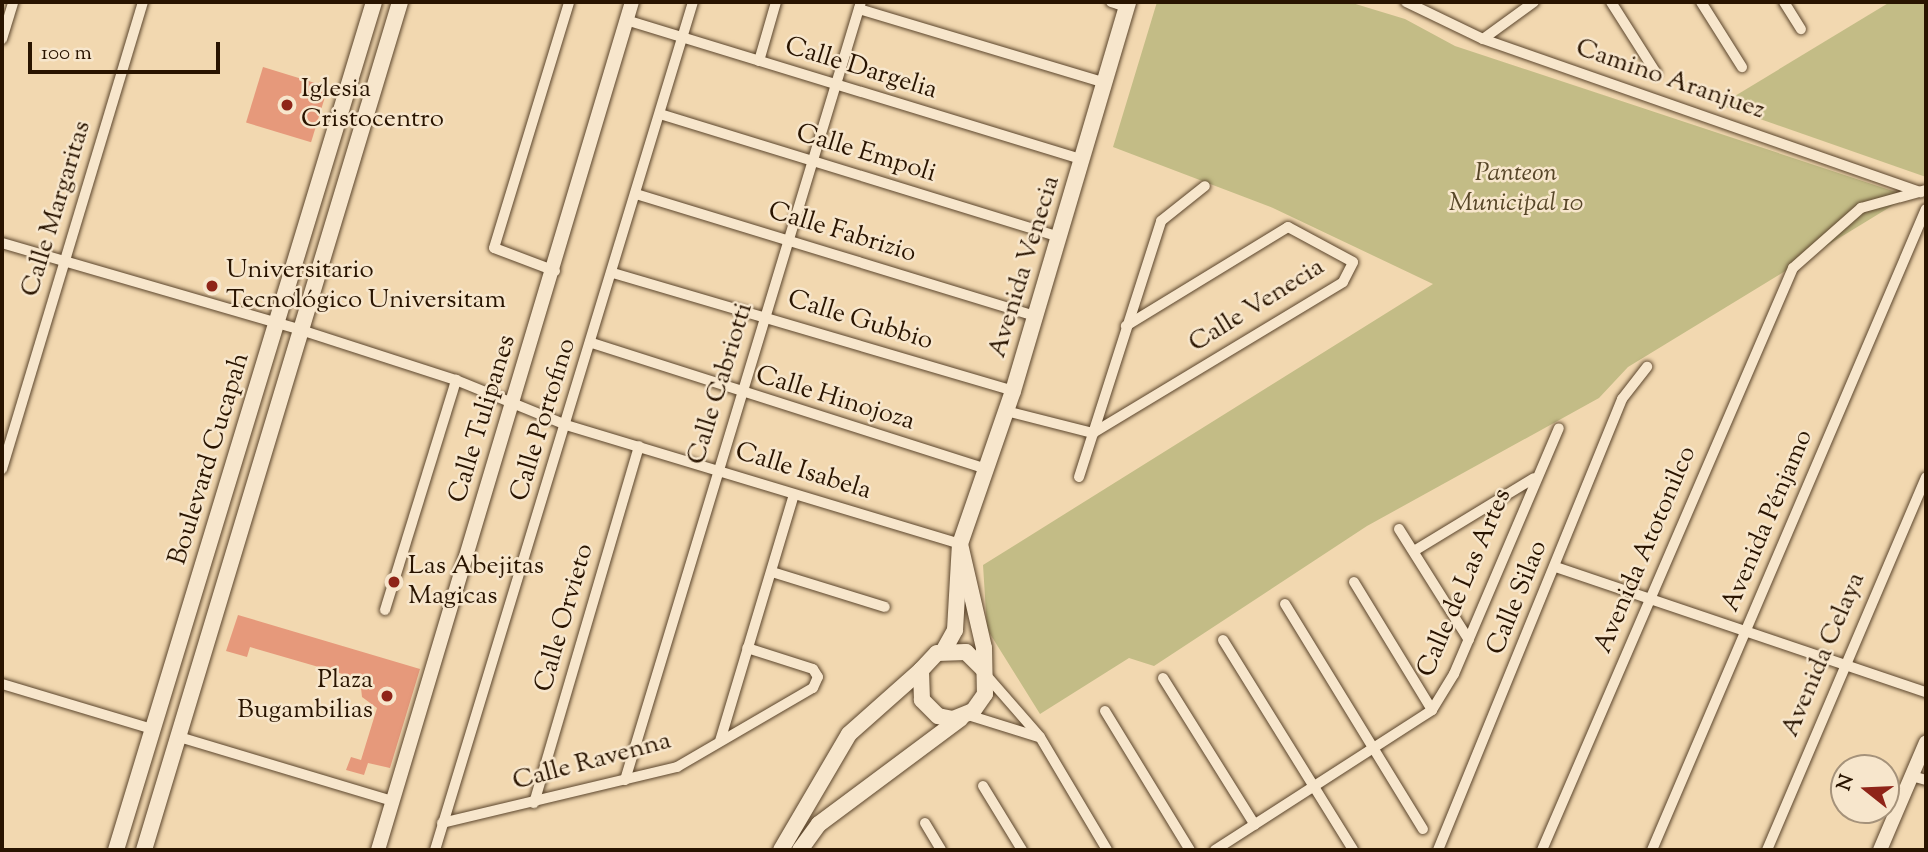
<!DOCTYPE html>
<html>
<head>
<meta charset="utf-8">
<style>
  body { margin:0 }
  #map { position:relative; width:1928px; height:852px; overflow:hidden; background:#f2d8b0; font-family:"Sorts Mill Goudy",serif }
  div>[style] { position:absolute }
  .green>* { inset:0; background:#c3bc86 }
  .building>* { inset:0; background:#e6997b; transform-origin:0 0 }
  .roads { filter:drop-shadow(0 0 2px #5b452c) drop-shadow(0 0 2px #5b452c) }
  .minor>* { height:10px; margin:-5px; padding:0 5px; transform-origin:5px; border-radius:5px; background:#f7e6cc }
  .tertiary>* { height:14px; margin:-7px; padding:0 7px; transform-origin:7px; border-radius:7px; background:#f7e6cc }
  .secondary>* { height:16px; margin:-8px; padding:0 8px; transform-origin:8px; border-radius:8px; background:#f7e6cc }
  .dots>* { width:19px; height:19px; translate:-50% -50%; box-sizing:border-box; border:4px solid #f7e6cc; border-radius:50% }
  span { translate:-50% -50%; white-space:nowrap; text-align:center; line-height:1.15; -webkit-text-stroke:5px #f7e6cc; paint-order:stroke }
  .street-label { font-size:26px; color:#291400 }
  .poi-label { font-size:26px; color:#291400 }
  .left { translate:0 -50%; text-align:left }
  .right { translate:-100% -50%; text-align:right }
  .park-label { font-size:26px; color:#574628; font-style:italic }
  .frame { position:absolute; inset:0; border:4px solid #291400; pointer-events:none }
  .north { position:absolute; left:1830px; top:754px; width:70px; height:70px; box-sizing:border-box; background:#f7e6cc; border:2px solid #a5927a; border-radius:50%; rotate:288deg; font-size:19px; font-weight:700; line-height:28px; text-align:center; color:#291400 }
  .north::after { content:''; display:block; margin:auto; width:24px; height:32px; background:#8f2418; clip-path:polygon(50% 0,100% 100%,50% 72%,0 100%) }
  .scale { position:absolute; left:28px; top:42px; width:192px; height:32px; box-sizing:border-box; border:4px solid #291400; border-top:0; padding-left:9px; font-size:21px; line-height:24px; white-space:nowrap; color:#291400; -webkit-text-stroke:5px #f7e6cc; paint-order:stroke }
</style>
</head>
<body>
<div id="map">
  <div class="green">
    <i style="clip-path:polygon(1157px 2px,1349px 2px,1405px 19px,1455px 46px,1908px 196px,1628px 367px,1599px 398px,1367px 526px,1154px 666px,1129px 658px,1040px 714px,987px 629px,983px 565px,1433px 284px,1273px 208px,1113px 147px)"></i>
    <i style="clip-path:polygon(1890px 2px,1926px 2px,1926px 177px,1720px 105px)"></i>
  </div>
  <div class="building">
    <i style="left:263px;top:67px;width:68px;height:58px;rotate:17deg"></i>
    <i style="clip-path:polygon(238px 615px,420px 669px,390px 768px,368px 763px,364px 775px,346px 770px,351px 757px,361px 760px,377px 708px,362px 697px,360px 679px,250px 647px,247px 657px,226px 651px)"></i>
  </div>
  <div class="roads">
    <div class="minor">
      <i style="left:1111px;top:2px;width:17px;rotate:17deg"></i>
      <i style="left:1406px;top:2px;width:85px;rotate:25.7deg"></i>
      <i style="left:1483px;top:39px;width:464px;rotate:19.3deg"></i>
      <i style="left:1611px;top:2px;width:84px;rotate:57.6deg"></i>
      <i style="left:1701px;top:2px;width:77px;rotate:57.8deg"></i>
      <i style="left:1784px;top:2px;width:32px;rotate:58deg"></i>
      <i style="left:859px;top:9px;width:257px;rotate:16.7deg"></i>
      <i style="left:626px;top:20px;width:478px;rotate:17deg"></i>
      <i style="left:2px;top:39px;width:39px;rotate:-73deg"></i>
      <i style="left:1483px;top:39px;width:63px;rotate:-36deg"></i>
      <i style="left:759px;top:61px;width:61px;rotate:-73.9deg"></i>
      <i style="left:660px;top:114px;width:418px;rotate:17.1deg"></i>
      <i style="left:636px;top:194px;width:418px;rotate:17deg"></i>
      <i style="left:2px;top:243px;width:311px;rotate:16.2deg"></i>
      <i style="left:301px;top:330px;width:163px;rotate:17.9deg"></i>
      <i style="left:456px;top:380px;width:119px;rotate:22.2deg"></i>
      <i style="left:566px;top:425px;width:412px;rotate:16.8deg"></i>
      <i style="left:555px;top:271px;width:65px;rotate:-159.3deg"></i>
      <i style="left:494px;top:248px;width:257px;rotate:-73deg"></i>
      <i style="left:613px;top:273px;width:417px;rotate:16.4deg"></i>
      <i style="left:592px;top:343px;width:415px;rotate:17.7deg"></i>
      <i style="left:1006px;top:411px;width:90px;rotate:14.2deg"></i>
      <i style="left:1093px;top:433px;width:292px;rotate:-31.1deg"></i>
      <i style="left:1343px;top:282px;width:22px;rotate:-63deg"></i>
      <i style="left:1353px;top:262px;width:74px;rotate:-151.7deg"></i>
      <i style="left:1288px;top:227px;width:190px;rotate:148.6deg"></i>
      <i style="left:2px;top:469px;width:488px;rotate:-73.2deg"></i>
      <i style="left:1079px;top:477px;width:269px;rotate:-72.2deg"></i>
      <i style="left:1161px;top:221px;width:56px;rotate:-38.5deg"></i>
      <i style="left:1399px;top:529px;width:131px;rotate:57.8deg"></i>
      <i style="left:1414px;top:551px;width:140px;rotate:-31.3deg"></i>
      <i style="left:1556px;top:567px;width:391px;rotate:18.7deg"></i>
      <i style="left:772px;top:572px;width:118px;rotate:17.2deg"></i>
      <i style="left:1354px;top:582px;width:150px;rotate:58.6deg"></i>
      <i style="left:1285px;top:604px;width:264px;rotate:58.5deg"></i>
      <i style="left:385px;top:610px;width:241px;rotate:-72.8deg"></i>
      <i style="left:1223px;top:640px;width:247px;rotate:58.2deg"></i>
      <i style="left:986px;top:675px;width:82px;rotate:48.9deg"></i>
      <i style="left:1040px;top:737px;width:131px;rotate:59.3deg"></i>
      <i style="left:1163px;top:678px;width:173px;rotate:58deg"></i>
      <i style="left:2px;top:684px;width:157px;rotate:16.7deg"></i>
      <i style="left:1105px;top:711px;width:163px;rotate:58.6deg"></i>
      <i style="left:968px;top:715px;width:73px;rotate:17.4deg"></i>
      <i style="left:179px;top:737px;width:223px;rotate:16.7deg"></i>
      <i style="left:720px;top:741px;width:257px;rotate:-73.3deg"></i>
      <i style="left:1912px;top:776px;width:15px;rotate:16deg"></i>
      <i style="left:625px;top:780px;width:813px;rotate:-73.13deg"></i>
      <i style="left:983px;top:786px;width:75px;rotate:58.6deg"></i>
      <i style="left:534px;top:803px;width:372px;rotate:-73.6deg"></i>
      <i style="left:442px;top:823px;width:242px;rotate:-13.4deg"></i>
      <i style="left:677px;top:767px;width:157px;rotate:-30.2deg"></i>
      <i style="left:813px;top:688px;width:12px;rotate:-66deg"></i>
      <i style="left:818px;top:677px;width:9px;rotate:-122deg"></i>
      <i style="left:813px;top:669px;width:69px;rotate:-162.3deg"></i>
      <i style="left:925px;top:823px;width:31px;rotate:59deg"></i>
      <i style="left:435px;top:850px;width:886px;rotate:-73.08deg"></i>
      <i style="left:1215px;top:850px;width:258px;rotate:-32.8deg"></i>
      <i style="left:1432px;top:710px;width:42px;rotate:-58.6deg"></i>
      <i style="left:1454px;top:674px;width:267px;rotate:-66.9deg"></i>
      <i style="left:1438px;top:850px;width:487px;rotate:-67.8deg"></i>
      <i style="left:1622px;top:399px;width:41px;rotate:-52deg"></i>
      <i style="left:1542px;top:850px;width:634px;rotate:-66.67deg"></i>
      <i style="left:1793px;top:268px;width:91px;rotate:-41.4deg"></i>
      <i style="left:1861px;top:208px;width:67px;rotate:-15.5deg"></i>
      <i style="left:1652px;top:850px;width:697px;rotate:-66.86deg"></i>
      <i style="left:1767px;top:850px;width:405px;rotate:-66.9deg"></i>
    </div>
    <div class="tertiary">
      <i style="left:378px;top:850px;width:885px;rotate:-73.33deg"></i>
      <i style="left:1880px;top:850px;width:117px;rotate:-66.9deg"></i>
    </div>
    <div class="secondary">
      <i style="left:960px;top:544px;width:107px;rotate:77deg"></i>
      <i style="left:984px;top:648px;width:46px;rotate:88.8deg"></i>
      <i style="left:985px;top:694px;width:21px;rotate:125deg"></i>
      <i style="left:973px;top:711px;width:22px;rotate:158deg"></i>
      <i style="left:953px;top:719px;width:15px;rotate:-169deg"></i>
      <i style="left:938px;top:716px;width:23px;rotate:-135deg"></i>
      <i style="left:922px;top:700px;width:30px;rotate:-92deg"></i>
      <i style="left:921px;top:670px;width:23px;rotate:-47deg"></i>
      <i style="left:937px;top:653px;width:29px;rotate:-2deg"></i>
      <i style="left:966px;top:652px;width:25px;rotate:45deg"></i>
      <i style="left:944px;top:650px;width:23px;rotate:-61deg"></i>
      <i style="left:955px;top:630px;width:86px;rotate:-86.7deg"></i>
      <i style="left:960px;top:544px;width:162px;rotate:-70.9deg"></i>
      <i style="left:1013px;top:391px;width:406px;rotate:-73.5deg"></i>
      <i style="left:116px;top:850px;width:886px;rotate:-73.08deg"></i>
      <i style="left:144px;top:850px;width:886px;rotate:-73.2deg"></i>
      <i style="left:781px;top:850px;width:134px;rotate:-59.6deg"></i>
      <i style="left:849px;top:734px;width:96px;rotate:-41.6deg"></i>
      <i style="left:800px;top:850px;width:32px;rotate:-54deg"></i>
      <i style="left:819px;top:824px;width:177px;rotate:-36.7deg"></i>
    </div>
  </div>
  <div class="dots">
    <i style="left:287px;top:105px;background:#8f2418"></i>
    <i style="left:212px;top:286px;background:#8f2418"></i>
    <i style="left:394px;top:582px;background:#8f2418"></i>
    <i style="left:387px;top:696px;background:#8f2418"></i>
  </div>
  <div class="street-label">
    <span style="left:861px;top:69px;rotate:17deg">Calle Dargelia</span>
    <span style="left:1670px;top:80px;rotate:19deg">Camino Aranjuez</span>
    <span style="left:866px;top:154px;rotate:17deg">Calle Empoli</span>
    <span style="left:57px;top:209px;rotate:-73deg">Calle Margaritas</span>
    <span style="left:842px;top:233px;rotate:17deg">Calle Fabrizio</span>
    <span style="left:1025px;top:267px;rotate:-73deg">Avenida Venecia</span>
    <span style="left:1257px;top:306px;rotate:-32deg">Calle Venecia</span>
    <span style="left:860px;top:321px;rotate:17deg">Calle Gubbio</span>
    <span style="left:721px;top:384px;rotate:-73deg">Calle Cabriotti</span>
    <span style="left:835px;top:399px;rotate:17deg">Calle Hinojoza</span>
    <span style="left:483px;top:419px;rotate:-73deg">Calle Tulipanes</span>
    <span style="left:544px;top:420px;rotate:-73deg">Calle Portofino</span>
    <span style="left:210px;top:459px;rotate:-73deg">Boulevard Cucapah</span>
    <span style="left:803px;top:472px;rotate:17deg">Calle Isabela</span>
    <span style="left:1768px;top:521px;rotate:-67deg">Avenida Pénjamo</span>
    <span style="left:1646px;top:550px;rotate:-67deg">Avenida Atotonilco</span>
    <span style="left:1465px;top:583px;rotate:-67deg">Calle de Las Artes</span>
    <span style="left:1518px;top:598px;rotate:-68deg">Calle Silao</span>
    <span style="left:565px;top:618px;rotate:-74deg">Calle Orvieto</span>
    <span style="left:1824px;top:655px;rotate:-67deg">Avenida Celaya</span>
    <span style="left:592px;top:762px;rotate:-15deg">Calle Ravenna</span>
  </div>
  <div class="poi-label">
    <span class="left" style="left:301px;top:105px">Iglesia<br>Cristocentro</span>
    <span class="left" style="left:226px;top:286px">Universitario<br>Tecnológico Universitam</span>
    <span class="left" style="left:408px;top:582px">Las Abejitas<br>Magicas</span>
    <span class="right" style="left:373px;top:696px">Plaza<br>Bugambilias</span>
  </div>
  <div class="park-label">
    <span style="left:1516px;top:189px">Panteon<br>Municipal 10</span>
  </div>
  <div class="frame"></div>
  <div class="north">N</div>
  <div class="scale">100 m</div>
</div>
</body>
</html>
